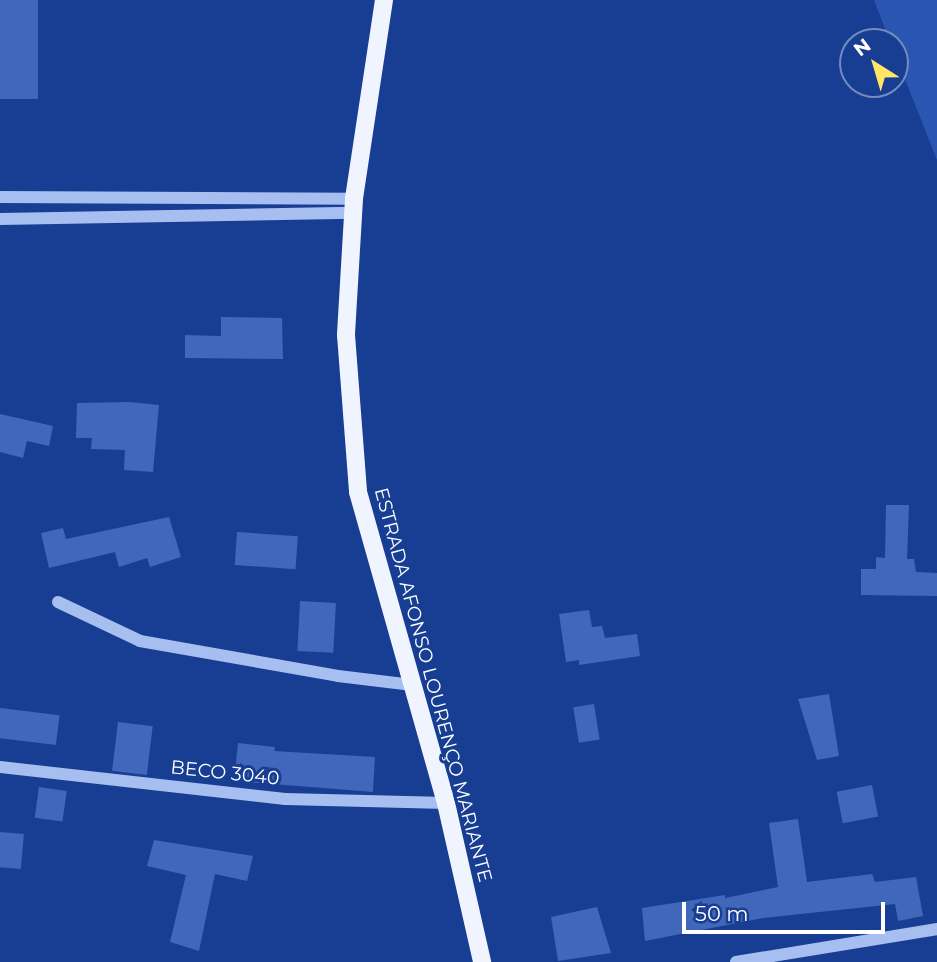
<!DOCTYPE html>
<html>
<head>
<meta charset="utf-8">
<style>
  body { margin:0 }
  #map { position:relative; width:937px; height:962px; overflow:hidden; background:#173e92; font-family:Montserrat,sans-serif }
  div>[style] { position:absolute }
  .green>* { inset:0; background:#2a56b1 }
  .building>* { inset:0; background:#4067ba; transform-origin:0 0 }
  .minor>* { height:12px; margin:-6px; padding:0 6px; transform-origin:6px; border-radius:6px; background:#a6bff0 }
  .major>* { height:18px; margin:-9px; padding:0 9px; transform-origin:9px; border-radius:9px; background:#f0f4ff }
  span { translate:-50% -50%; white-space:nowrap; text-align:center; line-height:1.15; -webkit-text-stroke:6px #173e92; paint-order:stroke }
  .street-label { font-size:19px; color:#fff }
  .north { position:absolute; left:839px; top:28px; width:70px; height:70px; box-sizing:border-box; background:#173e92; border:2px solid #748bbe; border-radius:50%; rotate:323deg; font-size:19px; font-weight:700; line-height:28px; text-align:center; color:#fff }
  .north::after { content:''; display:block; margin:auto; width:24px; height:32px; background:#ffe666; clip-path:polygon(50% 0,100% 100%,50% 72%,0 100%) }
  .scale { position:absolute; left:682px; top:902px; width:203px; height:32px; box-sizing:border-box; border:4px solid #fff; border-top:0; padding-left:9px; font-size:21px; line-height:24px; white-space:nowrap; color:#fff; -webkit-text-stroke:5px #173e92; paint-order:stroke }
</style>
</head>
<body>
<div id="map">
  <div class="green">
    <i style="clip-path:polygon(874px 0,937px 0,937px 160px,895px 54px,895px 42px,890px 42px)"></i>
  </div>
  <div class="building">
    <i style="left:0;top:0;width:38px;height:99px"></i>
    <i style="clip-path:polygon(221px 317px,282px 318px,283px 359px,185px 358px,185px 335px,221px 336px)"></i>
    <i style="clip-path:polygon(130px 402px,159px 405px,153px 472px,124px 470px,125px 450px,91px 449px,92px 438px,76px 438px,77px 403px)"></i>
    <i style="clip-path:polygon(0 414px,53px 426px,49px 446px,27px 441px,23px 458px,0 452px)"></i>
    <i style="clip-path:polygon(886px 505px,909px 505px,907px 559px,914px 559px,916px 572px,937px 573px,937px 596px,861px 595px,861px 569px,876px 569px,876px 557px,885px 558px)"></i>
    <i style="clip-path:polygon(169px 517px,181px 557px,150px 567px,147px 558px,119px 567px,115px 552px,49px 568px,41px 533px,63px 528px,66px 539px)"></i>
    <i style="left:237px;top:532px;width:61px;height:33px;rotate:4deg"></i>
    <i style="left:300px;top:601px;width:36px;height:50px;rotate:3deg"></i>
    <i style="clip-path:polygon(589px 610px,592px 627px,602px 626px,605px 638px,637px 634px,640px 656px,579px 665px,579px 660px,566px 662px,559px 614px)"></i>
    <i style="clip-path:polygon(829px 694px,839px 756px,817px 760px,798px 699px)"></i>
    <i style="left:594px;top:704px;width:36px;height:21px;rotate:81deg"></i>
    <i style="left:0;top:708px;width:60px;height:30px;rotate:7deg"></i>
    <i style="left:118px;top:722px;width:35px;height:49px;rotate:7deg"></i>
    <i style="clip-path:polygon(238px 743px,275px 747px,274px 751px,375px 757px,373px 792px,234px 781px)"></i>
    <i style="left:872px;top:785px;width:32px;height:36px;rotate:79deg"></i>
    <i style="left:39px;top:787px;width:28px;height:31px;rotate:8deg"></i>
    <i style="clip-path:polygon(798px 819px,807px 882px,872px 874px,875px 882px,916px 877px,923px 916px,898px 921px,895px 904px,763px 918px,645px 941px,642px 908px,725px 895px,725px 898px,778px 887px,769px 823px)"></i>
    <i style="left:0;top:832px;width:24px;height:35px;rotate:5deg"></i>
    <i style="clip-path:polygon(154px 840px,253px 856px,247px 881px,215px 874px,199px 951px,170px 942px,186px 875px,147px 866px)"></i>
    <i style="clip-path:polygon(597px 907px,611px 953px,558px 961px,551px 917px)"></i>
  </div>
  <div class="minor">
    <i style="left:0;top:197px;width:354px;rotate:0.3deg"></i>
    <i style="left:0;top:219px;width:353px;rotate:-1deg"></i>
    <i style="left:58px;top:602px;width:91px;rotate:25.4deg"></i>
    <i style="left:140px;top:641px;width:201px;rotate:10deg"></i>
    <i style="left:338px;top:676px;width:75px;rotate:6.9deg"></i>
    <i style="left:0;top:767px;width:287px;rotate:6.4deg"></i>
    <i style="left:285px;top:799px;width:161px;rotate:1.4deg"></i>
    <i style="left:736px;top:962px;width:204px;rotate:-9.3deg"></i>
  </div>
  <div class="major">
    <i style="left:384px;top:0;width:201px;rotate:98.6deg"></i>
    <i style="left:354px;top:199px;width:136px;rotate:93.4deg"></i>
    <i style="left:346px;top:335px;width:157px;rotate:85.6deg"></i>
    <i style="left:358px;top:492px;width:323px;rotate:74.2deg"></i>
    <i style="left:446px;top:803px;width:163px;rotate:77.2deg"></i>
  </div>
  <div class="street-label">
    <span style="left:433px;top:685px;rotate:75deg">ESTRADA AFONSO LOURENÇO MARIANTE</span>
    <span style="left:225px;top:773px;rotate:6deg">BECO 3040</span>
  </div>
  <div class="north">N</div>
  <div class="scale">50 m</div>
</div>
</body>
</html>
